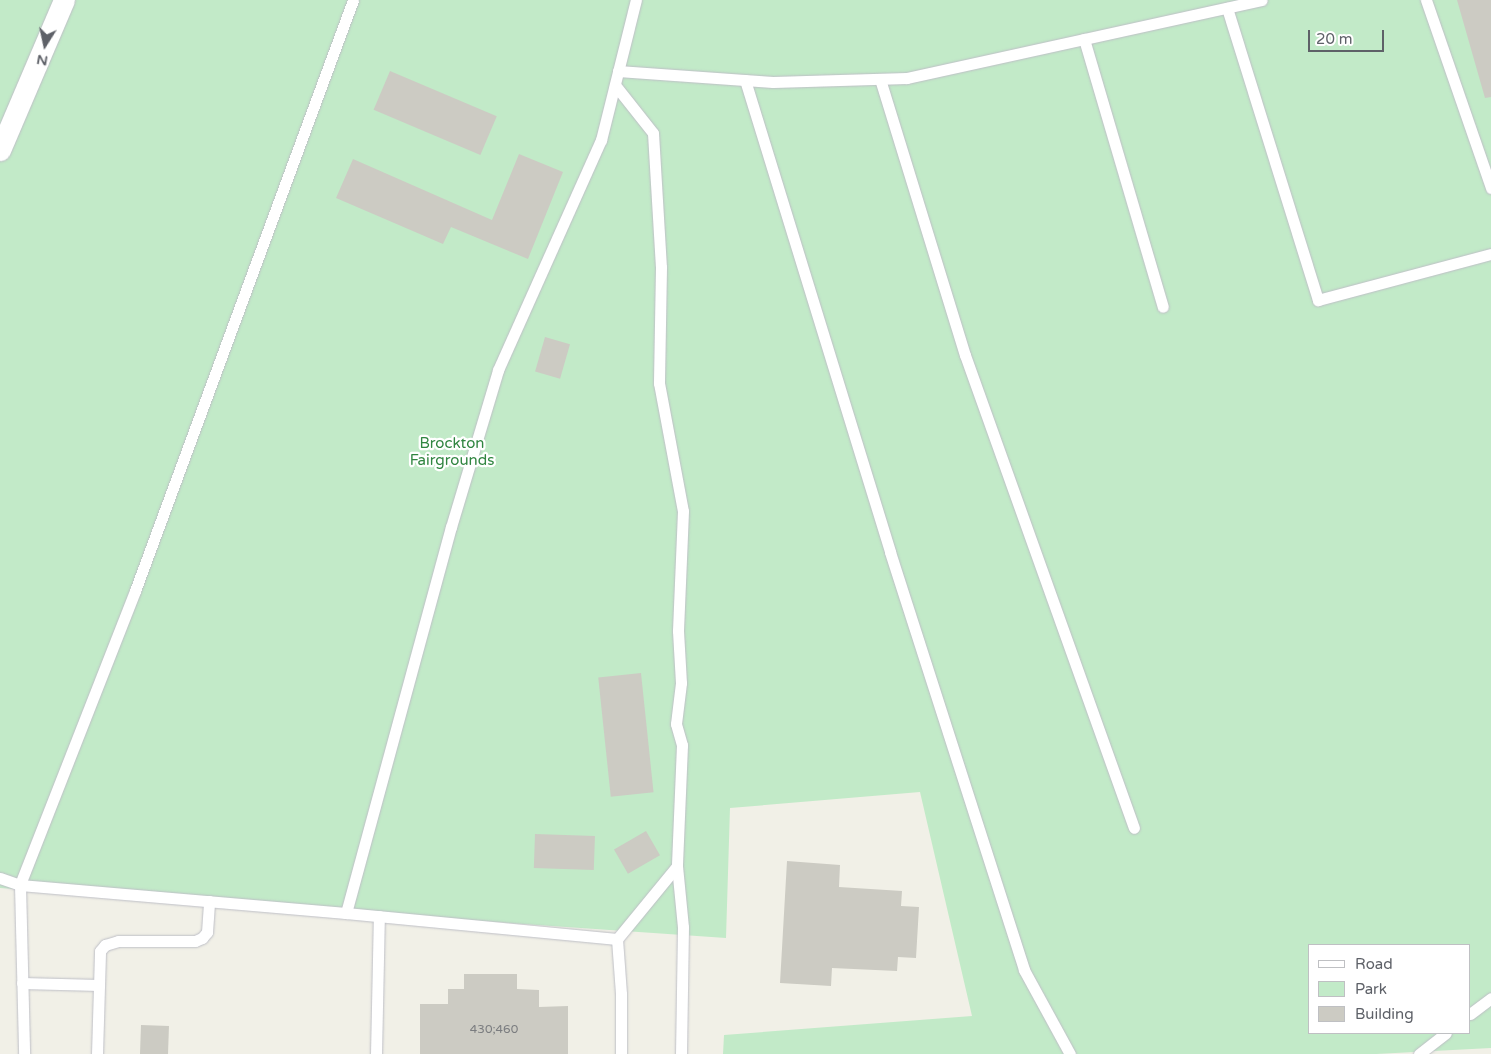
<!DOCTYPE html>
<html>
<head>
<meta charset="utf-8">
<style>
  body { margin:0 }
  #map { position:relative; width:1491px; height:1054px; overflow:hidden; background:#f1f0e7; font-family:"Varela Round",sans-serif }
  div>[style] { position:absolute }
  .green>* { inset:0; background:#c2eac8 }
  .building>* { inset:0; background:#cccbc3; transform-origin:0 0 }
  .roads { filter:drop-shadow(0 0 1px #bebfc6) drop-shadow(0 0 1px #bebfc6) }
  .lane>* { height:11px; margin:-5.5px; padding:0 5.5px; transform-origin:5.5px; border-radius:5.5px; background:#fff }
  .street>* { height:21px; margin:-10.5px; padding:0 10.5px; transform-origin:10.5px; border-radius:10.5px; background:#fff }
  span { translate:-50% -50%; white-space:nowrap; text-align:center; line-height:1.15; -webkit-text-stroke:4.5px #fff; paint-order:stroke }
  .number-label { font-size:12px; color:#7a7c7f }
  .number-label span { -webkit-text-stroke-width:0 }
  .park-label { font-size:15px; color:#308540 }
  .legend { position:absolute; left:1308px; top:944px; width:162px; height:90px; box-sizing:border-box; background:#fff; border:1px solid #bfc0c3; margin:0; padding:6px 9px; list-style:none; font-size:15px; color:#5e6168 }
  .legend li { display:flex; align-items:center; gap:10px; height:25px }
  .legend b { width:25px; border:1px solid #bfc0c3 }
  .north { position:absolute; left:20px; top:20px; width:50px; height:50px; -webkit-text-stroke:4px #fff; paint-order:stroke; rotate:190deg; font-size:14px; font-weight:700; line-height:20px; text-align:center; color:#5e6168 }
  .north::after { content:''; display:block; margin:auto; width:18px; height:22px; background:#5e6168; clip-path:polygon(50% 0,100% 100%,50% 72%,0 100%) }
  .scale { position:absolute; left:1308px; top:30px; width:76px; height:22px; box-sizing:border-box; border:2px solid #5e6168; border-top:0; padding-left:6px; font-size:15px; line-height:18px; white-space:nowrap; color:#5e6168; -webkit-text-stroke:4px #fff; paint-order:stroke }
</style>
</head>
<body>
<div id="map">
  <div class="green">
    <i style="clip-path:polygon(evenodd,0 0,1491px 0,1491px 1048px,1376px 1054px,723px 1054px,724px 1035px,972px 1016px,920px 792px,730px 808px,726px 938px,0 888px,0 0,1310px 945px,1470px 945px,1470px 1033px,1310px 1033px,1310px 945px)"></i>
  </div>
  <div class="building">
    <i style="clip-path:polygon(1457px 0,1491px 0,1491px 97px,1485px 98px)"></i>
    <i style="left:390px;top:71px;width:116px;height:42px;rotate:23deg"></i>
    <i style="clip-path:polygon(519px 154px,563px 172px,528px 259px,451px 227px,443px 244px,336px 198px,353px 159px,492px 220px)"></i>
    <i style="left:545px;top:337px;width:26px;height:36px;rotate:16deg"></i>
    <i style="left:641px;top:673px;width:120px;height:43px;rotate:84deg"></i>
    <i style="left:646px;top:831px;width:28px;height:37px;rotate:60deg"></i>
    <i style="left:535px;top:834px;width:60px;height:34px;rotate:2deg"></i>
    <i style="clip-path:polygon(787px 861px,840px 865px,839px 887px,902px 891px,901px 906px,919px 907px,916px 958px,898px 957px,897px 971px,832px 968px,831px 986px,780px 983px)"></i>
    <i style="clip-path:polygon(464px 974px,517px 974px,517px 989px,539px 990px,539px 1007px,568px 1006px,568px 1054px,420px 1054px,420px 1004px,448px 1004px,448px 989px,464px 989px)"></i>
    <i style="left:141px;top:1025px;width:28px;height:29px;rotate:2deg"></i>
  </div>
  <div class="roads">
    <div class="lane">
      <i style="left:353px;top:0;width:630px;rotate:110.25deg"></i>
      <i style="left:135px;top:591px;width:316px;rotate:111.4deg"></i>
      <i style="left:20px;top:885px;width:327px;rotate:4.9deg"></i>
      <i style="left:346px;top:913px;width:400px;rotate:-74.8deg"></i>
      <i style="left:451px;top:527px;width:164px;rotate:-73.3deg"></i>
      <i style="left:498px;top:370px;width:252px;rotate:-65.9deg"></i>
      <i style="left:601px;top:140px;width:144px;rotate:-76deg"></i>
      <i style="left:1426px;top:0;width:199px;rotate:70.9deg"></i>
      <i style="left:1227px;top:8px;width:306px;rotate:72.7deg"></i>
      <i style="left:1318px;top:300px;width:179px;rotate:-14.9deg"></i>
      <i style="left:1084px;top:39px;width:279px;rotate:73.6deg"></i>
      <i style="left:618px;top:71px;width:155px;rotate:4.1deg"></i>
      <i style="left:773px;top:82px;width:134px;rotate:-1.7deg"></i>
      <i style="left:907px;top:78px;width:363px;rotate:-12.4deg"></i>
      <i style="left:880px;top:79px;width:289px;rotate:72.9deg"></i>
      <i style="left:965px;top:355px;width:502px;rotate:70.34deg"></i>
      <i style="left:745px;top:80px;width:494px;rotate:72.9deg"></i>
      <i style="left:890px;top:552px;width:439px;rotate:72.2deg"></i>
      <i style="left:1024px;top:970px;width:96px;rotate:61.3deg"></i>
      <i style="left:615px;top:85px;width:61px;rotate:51.6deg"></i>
      <i style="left:653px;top:133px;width:134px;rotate:86.6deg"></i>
      <i style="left:661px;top:267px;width:116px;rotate:91deg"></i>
      <i style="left:659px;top:383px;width:130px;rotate:79.4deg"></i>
      <i style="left:683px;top:511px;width:120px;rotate:92.4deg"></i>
      <i style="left:678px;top:631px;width:52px;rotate:86.7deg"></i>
      <i style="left:681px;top:683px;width:41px;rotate:97deg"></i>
      <i style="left:676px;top:724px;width:22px;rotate:74deg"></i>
      <i style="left:682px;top:745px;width:121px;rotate:92.4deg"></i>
      <i style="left:677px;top:866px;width:94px;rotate:129.4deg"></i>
      <i style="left:677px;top:866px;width:61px;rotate:84.4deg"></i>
      <i style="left:683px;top:927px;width:127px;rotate:90.9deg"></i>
      <i style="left:0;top:878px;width:21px;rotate:19deg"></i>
      <i style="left:20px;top:885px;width:169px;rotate:88.6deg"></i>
      <i style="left:346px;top:913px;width:272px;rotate:5.5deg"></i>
      <i style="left:617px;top:939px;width:55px;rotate:85.8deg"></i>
      <i style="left:621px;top:994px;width:60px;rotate:90deg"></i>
      <i style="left:22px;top:983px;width:77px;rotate:1.5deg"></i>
      <i style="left:1470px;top:1014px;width:26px;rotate:-37deg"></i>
      <i style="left:97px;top:1054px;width:103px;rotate:-88.3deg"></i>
      <i style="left:100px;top:951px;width:8px;rotate:-50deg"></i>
      <i style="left:105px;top:945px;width:14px;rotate:-17deg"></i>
      <i style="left:118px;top:941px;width:77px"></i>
      <i style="left:195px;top:941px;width:8px;rotate:-23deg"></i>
      <i style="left:202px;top:938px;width:8px;rotate:-50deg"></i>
      <i style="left:207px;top:932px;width:31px;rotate:-86deg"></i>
      <i style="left:376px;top:1054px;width:138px;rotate:-88.8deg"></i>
      <i style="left:1419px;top:1054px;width:34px;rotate:-38deg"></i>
    </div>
    <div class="street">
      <i style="left:0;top:150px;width:163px;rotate:-66.9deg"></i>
    </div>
  </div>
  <div class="number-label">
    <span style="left:494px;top:1030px">430;460</span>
  </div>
  <div class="park-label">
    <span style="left:452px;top:452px">Brockton<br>Fairgrounds</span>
  </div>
  <ul class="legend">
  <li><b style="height:6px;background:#fff"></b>Road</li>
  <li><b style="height:14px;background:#c2eac8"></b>Park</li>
  <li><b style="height:14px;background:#cccbc3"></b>Building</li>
  </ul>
  <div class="north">N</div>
  <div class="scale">20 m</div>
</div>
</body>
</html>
